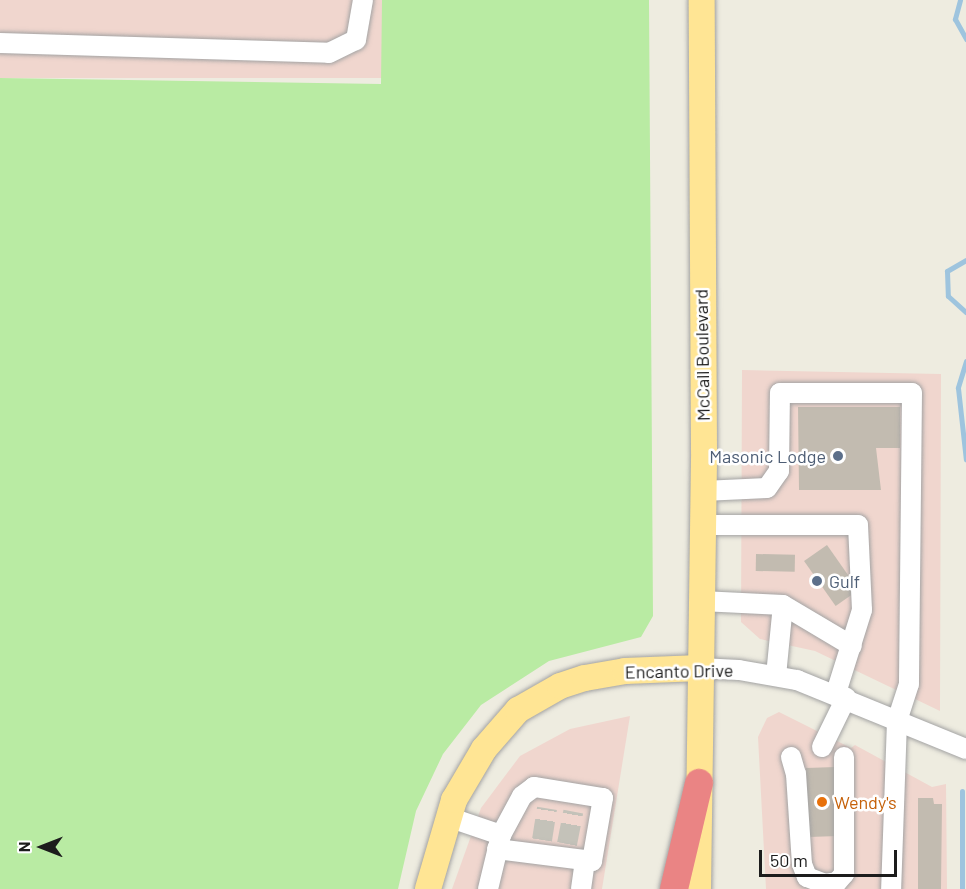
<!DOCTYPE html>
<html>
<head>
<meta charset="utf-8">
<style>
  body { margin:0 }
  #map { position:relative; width:966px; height:889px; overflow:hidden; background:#eeece0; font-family:Barlow,sans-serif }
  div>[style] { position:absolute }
  .commercial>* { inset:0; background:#f0d6ce; transform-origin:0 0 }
  .grass>* { inset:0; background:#b9eba3 }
  .stream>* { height:5px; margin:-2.5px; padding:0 2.5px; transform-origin:2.5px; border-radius:2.5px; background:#9ec4de }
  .building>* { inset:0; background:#c2bbb0; transform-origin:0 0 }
  .minor-tunnel>* { height:20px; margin-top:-10px; transform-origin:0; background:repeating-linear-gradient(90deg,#c4c2b9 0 20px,transparent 0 30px) }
  .roads { filter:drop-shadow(0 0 2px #a3a3a3) drop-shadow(0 0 2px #a3a3a3) }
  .minor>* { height:20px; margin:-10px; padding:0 10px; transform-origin:10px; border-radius:10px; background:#fff }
  .major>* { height:26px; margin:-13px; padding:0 13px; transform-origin:13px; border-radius:13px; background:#ffe594 }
  .highway>* { height:28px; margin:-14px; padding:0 14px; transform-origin:14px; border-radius:14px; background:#ea8484 }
  .dots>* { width:16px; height:16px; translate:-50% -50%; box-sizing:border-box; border:3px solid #fff; border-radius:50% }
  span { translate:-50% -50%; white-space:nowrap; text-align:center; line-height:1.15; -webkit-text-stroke:5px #fff; paint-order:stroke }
  .street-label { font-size:18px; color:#1c1c1c }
  .service-label { font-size:18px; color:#4e5e75 }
  .right { translate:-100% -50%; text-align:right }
  .left { translate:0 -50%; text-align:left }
  .food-label { font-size:18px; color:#c56008 }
  .north { position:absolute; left:12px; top:817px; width:60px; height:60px; -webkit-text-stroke:4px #fff; paint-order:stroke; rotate:270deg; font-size:16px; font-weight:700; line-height:24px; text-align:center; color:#1c1c1c }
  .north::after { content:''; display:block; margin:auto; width:21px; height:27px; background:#1c1c1c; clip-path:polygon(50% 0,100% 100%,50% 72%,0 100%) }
  .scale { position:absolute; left:759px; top:850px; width:138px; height:27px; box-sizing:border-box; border:3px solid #1c1c1c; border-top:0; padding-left:8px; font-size:18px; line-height:21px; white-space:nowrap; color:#1c1c1c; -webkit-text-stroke:4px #fff; paint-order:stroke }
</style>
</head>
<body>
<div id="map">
  <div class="commercial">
    <i style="left:0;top:0;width:382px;height:78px"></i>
    <i style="clip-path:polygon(742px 370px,941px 374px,940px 711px,815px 651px,760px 639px,741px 622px)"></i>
    <i style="clip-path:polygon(779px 712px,851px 748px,855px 745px,932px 787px,946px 784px,947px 889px,766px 889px,758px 737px,767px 718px)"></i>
    <i style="clip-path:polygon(630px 716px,602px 889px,452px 889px,481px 808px,520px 756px,570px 729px)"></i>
  </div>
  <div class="grass">
    <i style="clip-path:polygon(382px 0,649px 0,653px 616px,641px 637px,549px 661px,481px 705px,443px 754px,416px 811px,398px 889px,0 889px,0 78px,381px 84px)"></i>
  </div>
  <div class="stream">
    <i style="left:960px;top:0;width:20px;rotate:105deg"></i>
    <i style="left:955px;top:19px;width:23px;rotate:61deg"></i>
    <i style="left:966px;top:260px;width:22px;rotate:150deg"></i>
    <i style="left:947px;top:271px;width:25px;rotate:88deg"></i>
    <i style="left:948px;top:296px;width:24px;rotate:42deg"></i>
    <i style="left:966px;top:361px;width:28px;rotate:107deg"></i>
    <i style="left:958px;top:388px;width:72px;rotate:83.7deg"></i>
    <i style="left:962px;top:791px;width:98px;rotate:90deg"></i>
  </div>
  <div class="building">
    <i style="clip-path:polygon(798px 407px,900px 407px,900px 448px,876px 448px,881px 490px,799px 490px)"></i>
    <i style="left:827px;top:545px;width:55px;height:28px;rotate:55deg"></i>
    <i style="left:756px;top:554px;width:39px;height:17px;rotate:1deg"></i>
    <i style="left:836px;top:767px;width:69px;height:30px;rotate:88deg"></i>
    <i style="clip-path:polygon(918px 798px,933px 798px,934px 804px,942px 804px,941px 889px,918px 889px)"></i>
  </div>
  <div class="minor-tunnel">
    <i style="left:542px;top:840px;width:32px;rotate:-81deg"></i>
    <i style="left:567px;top:844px;width:33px;rotate:-79deg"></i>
  </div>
  <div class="roads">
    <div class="minor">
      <i style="left:0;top:43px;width:329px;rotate:1.7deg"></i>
      <i style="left:329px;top:53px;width:30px;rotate:-26deg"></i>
      <i style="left:356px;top:40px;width:41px;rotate:-80.1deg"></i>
      <i style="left:703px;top:491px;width:64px;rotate:-2.7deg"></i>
      <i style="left:767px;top:488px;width:21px;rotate:-55deg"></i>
      <i style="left:779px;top:471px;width:78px;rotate:-89.3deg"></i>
      <i style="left:780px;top:393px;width:132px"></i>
      <i style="left:912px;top:393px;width:291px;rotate:90.6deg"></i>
      <i style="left:909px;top:684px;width:39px;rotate:108deg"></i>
      <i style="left:897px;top:721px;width:168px;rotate:92deg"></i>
      <i style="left:702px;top:525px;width:156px"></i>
      <i style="left:858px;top:525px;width:85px;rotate:87.3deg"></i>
      <i style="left:862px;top:610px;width:87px;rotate:107.4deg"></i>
      <i style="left:701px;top:601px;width:82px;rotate:2.8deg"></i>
      <i style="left:783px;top:605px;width:80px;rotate:30.7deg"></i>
      <i style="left:700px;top:668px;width:39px;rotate:3deg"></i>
      <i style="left:739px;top:670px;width:59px;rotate:9.8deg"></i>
      <i style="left:797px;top:680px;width:183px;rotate:22.2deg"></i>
      <i style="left:776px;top:676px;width:71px;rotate:-84.4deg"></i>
      <i style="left:822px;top:747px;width:55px;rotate:-63.9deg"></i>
      <i style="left:791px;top:757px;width:18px;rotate:74deg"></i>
      <i style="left:796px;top:774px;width:90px;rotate:86.2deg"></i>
      <i style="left:802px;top:864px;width:14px;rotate:69deg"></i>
      <i style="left:807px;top:877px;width:19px;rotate:21deg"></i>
      <i style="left:825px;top:884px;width:12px;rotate:-9deg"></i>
      <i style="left:837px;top:882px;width:11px;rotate:-49deg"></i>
      <i style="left:844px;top:874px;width:117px;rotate:-90deg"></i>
      <i style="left:448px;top:817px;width:56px;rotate:18.8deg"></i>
      <i style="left:501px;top:835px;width:56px;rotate:103.5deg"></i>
      <i style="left:497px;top:849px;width:96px;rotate:7.2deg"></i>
      <i style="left:592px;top:861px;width:64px;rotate:-80.1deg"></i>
      <i style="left:603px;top:798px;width:70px;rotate:-170.9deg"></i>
      <i style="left:534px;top:787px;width:15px;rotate:143deg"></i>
      <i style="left:522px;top:796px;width:44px;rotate:118.3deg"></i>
      <i style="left:581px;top:889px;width:29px;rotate:-82deg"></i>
    </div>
    <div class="major">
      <i style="left:428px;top:889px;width:93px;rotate:-73.7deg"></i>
      <i style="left:454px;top:800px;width:59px;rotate:-59.5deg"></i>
      <i style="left:484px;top:749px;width:52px;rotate:-48.9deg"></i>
      <i style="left:518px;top:710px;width:48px;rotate:-29.7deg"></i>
      <i style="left:560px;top:686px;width:26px;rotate:-18deg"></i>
      <i style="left:585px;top:678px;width:41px;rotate:-9.9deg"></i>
      <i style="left:625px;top:671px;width:75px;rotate:-2.3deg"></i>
      <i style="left:698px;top:889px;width:439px;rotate:-89.2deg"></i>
      <i style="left:704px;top:450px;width:450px;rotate:-90.3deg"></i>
    </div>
    <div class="highway">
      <i style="left:674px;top:889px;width:109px;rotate:-76.7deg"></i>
    </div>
  </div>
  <div class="dots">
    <i style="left:838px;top:456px;background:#5c6f8a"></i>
    <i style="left:817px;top:581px;background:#5c6f8a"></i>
    <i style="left:822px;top:802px;background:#e8710a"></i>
  </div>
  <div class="street-label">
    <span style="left:702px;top:355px;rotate:-91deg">McCall Boulevard</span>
    <span style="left:679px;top:671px;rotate:-1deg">Encanto Drive</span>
  </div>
  <div class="service-label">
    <span class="right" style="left:826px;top:456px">Masonic Lodge</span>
    <span class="left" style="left:829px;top:581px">Gulf</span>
  </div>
  <div class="food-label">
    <span class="left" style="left:834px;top:802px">Wendy's</span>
  </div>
  <div class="north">N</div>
  <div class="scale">50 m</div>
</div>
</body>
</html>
